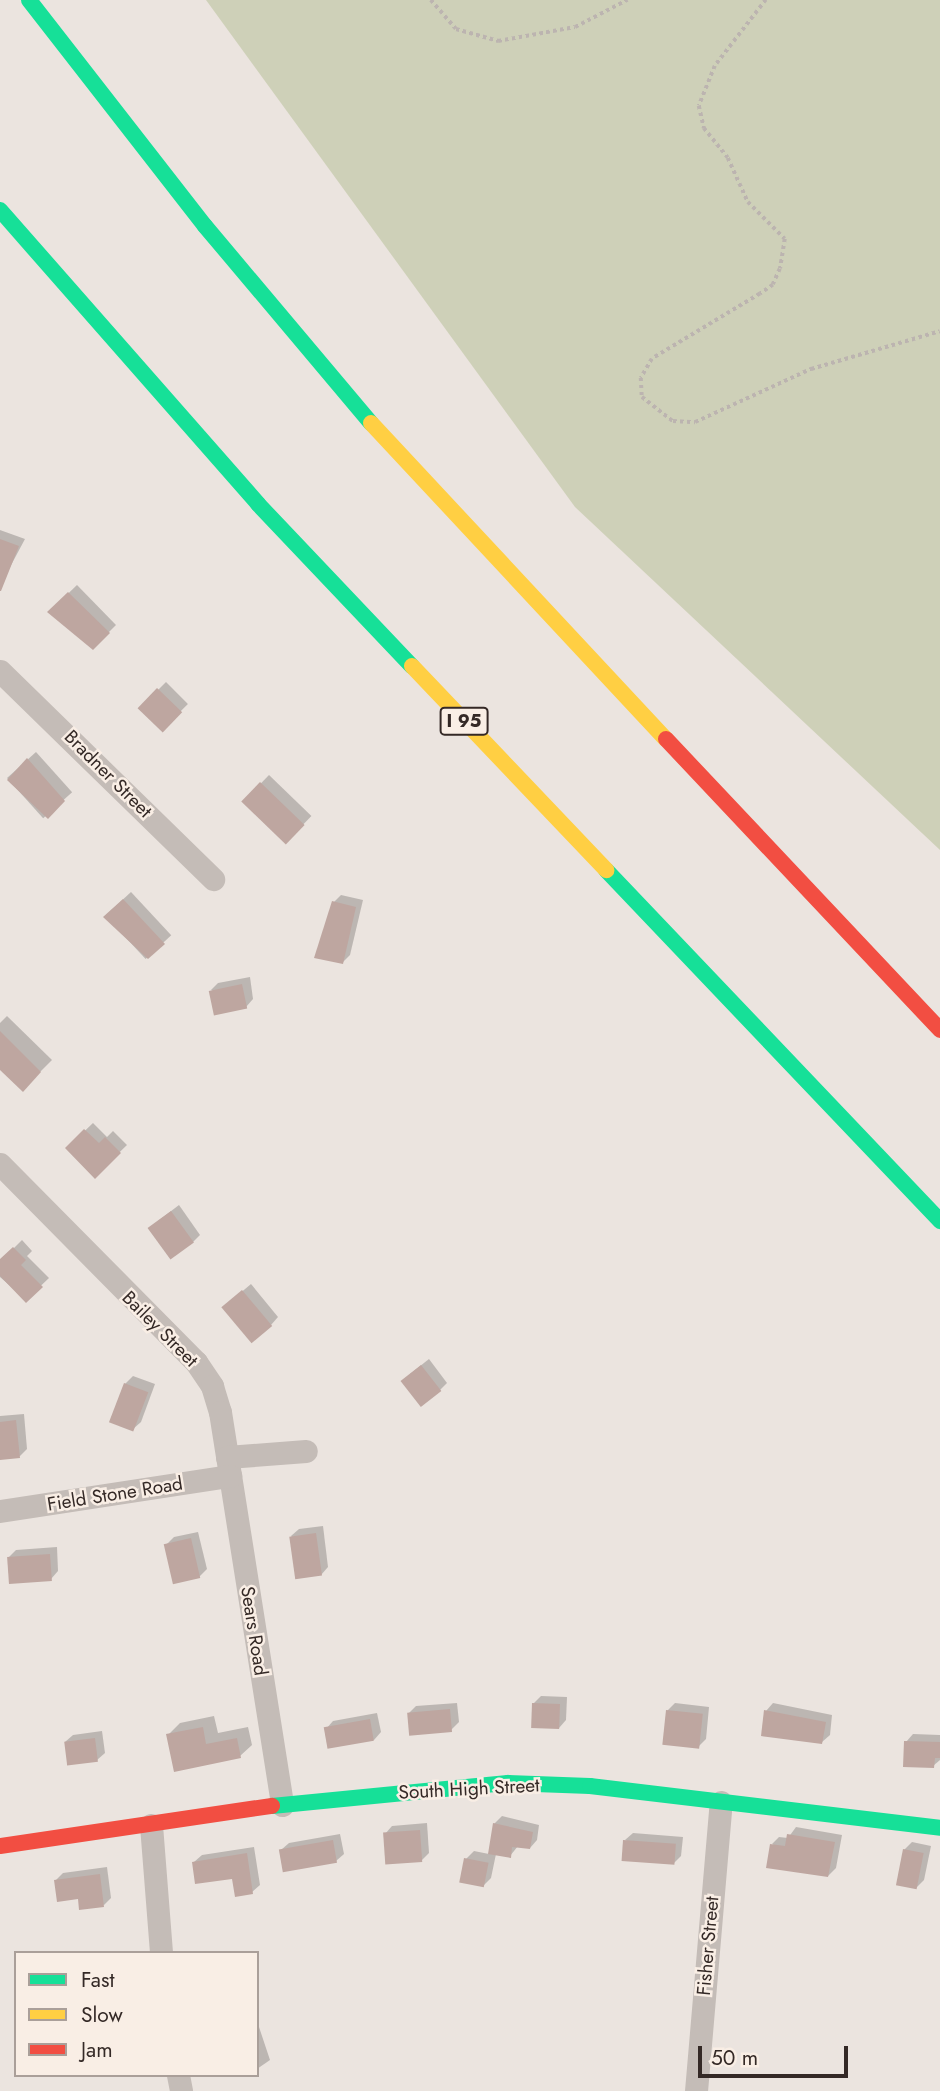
<!DOCTYPE html>
<html>
<head>
<meta charset="utf-8">
<style>
  body { margin:0 }
  #map { position:relative; width:940px; height:2091px; overflow:hidden; background:#ebe4df; font-family:Jost,sans-serif }
  div>[style] { position:absolute }
  .green>* { inset:0; background:#ced0b8 }
  .shadow>* { inset:0; background:#0003; transform-origin:0 0 }
  .building>* { inset:0; background:#bea6a0; transform-origin:0 0 }
  .path>* { height:3.5px; margin-top:-1.75px; transform-origin:0; background:repeating-linear-gradient(90deg,#bcb4b0 0 3.5px,transparent 0 7px) }
  .street>* { height:23px; margin:-11.5px; padding:0 11.5px; transform-origin:11.5px; border-radius:11.5px; background:#c4bcb7 }
  .fast>* { height:16px; margin:-8px; padding:0 8px; transform-origin:8px; border-radius:8px; background:#16e098 }
  .slow>* { height:16px; margin:-8px; padding:0 8px; transform-origin:8px; border-radius:8px; background:#ffcf43 }
  .jam>* { height:16px; margin:-8px; padding:0 8px; transform-origin:8px; border-radius:8px; background:#f24e42 }
  span { translate:-50% -50%; white-space:nowrap; text-align:center; line-height:1.15; -webkit-text-stroke:5px #f9eee5; paint-order:stroke }
  .shield-label span { padding:2px 5px; background:#f9eee5; border:2px solid; border-radius:5px; -webkit-text-stroke-width:0 }
  .shield-label { font-size:18px; color:#342926; font-weight:700 }
  .street-label { font-size:19px; color:#342926 }
  .legend { position:absolute; left:14px; top:1951px; width:245px; height:126px; box-sizing:border-box; background:#f9eee5; border:2px solid #aa9f99; margin:0; padding:9px 12px; list-style:none; font-size:21px; color:#342926 }
  .legend li { display:flex; align-items:center; gap:14px; height:35px }
  .legend b { width:35px; border:2px solid #aa9f99 }
  .scale { position:absolute; left:698px; top:2046px; width:150px; height:32px; box-sizing:border-box; border:4px solid #342926; border-top:0; padding-left:9px; font-size:21px; line-height:24px; white-space:nowrap; color:#342926; -webkit-text-stroke:5px #f9eee5; paint-order:stroke }
</style>
</head>
<body>
<div id="map">
  <div class="green">
    <i style="clip-path:polygon(206px 0,940px 0,940px 850px,575px 507px)"></i>
  </div>
  <div class="shadow">
    <i style="clip-path:polygon(0 530px,25px 539px,10px 567px,0 563px)"></i>
    <i style="clip-path:polygon(77px 585px,116px 625px,93px 648px,49px 612px)"></i>
    <i style="left:166px;top:682px;width:31px;height:37px;rotate:45deg"></i>
    <i style="left:36px;top:752px;width:54px;height:39px;rotate:48deg"></i>
    <i style="left:269px;top:775px;width:59px;height:37px;rotate:44deg"></i>
    <i style="left:131px;top:892px;width:59px;height:35px;rotate:47deg"></i>
    <i style="clip-path:polygon(341px 895px,363px 900px,350px 955px,343px 962px,334px 902px)"></i>
    <i style="clip-path:polygon(250px 977px,253px 999px,246px 1007px,211px 990px,218px 983px)"></i>
    <i style="clip-path:polygon(7px 1016px,52px 1060px,23px 1089px,0 1068px,0 1023px)"></i>
    <i style="clip-path:polygon(93px 1123px,107px 1137px,113px 1131px,127px 1145px,95px 1176px,67px 1148px)"></i>
    <i style="clip-path:polygon(179px 1205px,200px 1235px,193px 1242px,158px 1221px)"></i>
    <i style="clip-path:polygon(22px 1240px,32px 1251px,27px 1256px,49px 1278px,26px 1300px,0 1277px,0 1262px)"></i>
    <i style="clip-path:polygon(251px 1284px,278px 1317px,271px 1325px,232px 1300px)"></i>
    <i style="clip-path:polygon(429px 1359px,447px 1383px,440px 1390px,410px 1374px)"></i>
    <i style="clip-path:polygon(133px 1376px,155px 1384px,141px 1422px,133px 1429px,125px 1384px)"></i>
    <i style="clip-path:polygon(24px 1414px,27px 1449px,20px 1456px,0 1458px,0 1416px)"></i>
    <i style="clip-path:polygon(323px 1526px,328px 1567px,321px 1575px,291px 1536px,299px 1529px)"></i>
    <i style="clip-path:polygon(198px 1532px,207px 1569px,199px 1577px,166px 1545px,174px 1537px)"></i>
    <i style="clip-path:polygon(57px 1547px,58px 1571px,51px 1579px,9px 1557px,16px 1550px)"></i>
    <i style="clip-path:polygon(541px 1696px,567px 1697px,566px 1720px,559px 1728px,533px 1704px)"></i>
    <i style="clip-path:polygon(457px 1703px,459px 1722px,451px 1730px,408px 1714px,416px 1706px)"></i>
    <i style="clip-path:polygon(675px 1703px,709px 1707px,706px 1739px,698px 1747px,667px 1711px)"></i>
    <i style="clip-path:polygon(773px 1703px,832px 1715px,830px 1735px,822px 1742px,766px 1711px)"></i>
    <i style="clip-path:polygon(377px 1713px,381px 1732px,374px 1740px,326px 1729px,333px 1721px)"></i>
    <i style="clip-path:polygon(214px 1716px,218px 1733px,248px 1727px,252px 1745px,240px 1756px,168px 1735px,180px 1723px)"></i>
    <i style="clip-path:polygon(102px 1731px,105px 1753px,97px 1760px,65px 1742px,73px 1735px)"></i>
    <i style="clip-path:polygon(913px 1734px,940px 1735px,940px 1760px,933px 1766px,906px 1742px)"></i>
    <i style="clip-path:polygon(502px 1816px,539px 1825px,537px 1840px,530px 1848px,518px 1846px,510px 1856px,496px 1854px,491px 1878px,484px 1885px,466px 1859px,474px 1851px,489px 1854px,494px 1824px)"></i>
    <i style="clip-path:polygon(427px 1823px,429px 1853px,421px 1861px,385px 1834px,392px 1826px)"></i>
    <i style="clip-path:polygon(796px 1827px,842px 1835px,836px 1868px,828px 1876px,772px 1844px,779px 1837px,788px 1838px)"></i>
    <i style="clip-path:polygon(633px 1833px,683px 1837px,681px 1856px,673px 1864px,625px 1840px)"></i>
    <i style="clip-path:polygon(340px 1834px,344px 1854px,336px 1861px,281px 1850px,289px 1843px)"></i>
    <i style="clip-path:polygon(912px 1842px,931px 1846px,924px 1880px,916px 1888px,904px 1850px)"></i>
    <i style="clip-path:polygon(254px 1847px,260px 1885px,252px 1892px,233px 1877px,194px 1862px,202px 1855px)"></i>
    <i style="clip-path:polygon(107px 1867px,111px 1898px,104px 1905px,79px 1897px,56px 1880px,63px 1873px)"></i>
    <i style="clip-path:polygon(257px 2021px,270px 2060px,257px 2069px)"></i>
  </div>
  <div class="building">
    <i style="clip-path:polygon(0 539px,19px 546px,1px 591px,0 591px)"></i>
    <i style="clip-path:polygon(68px 592px,110px 633px,93px 650px,47px 612px)"></i>
    <i style="left:157px;top:688px;width:35px;height:28px;rotate:44deg"></i>
    <i style="clip-path:polygon(27px 758px,65px 801px,48px 819px,7px 780px)"></i>
    <i style="left:260px;top:782px;width:62px;height:27px;rotate:44deg"></i>
    <i style="clip-path:polygon(123px 899px,165px 944px,148px 959px,103px 917px)"></i>
    <i style="clip-path:polygon(332px 901px,356px 907px,343px 964px,314px 958px)"></i>
    <i style="left:242px;top:984px;width:25px;height:34px;rotate:78deg"></i>
    <i style="clip-path:polygon(0 1031px,41px 1072px,23px 1092px,0 1070px)"></i>
    <i style="clip-path:polygon(84px 1129px,99px 1143px,105px 1137px,121px 1153px,95px 1179px,65px 1148px)"></i>
    <i style="left:171px;top:1211px;width:39px;height:29px;rotate:54deg"></i>
    <i style="clip-path:polygon(13px 1247px,26px 1260px,21px 1265px,43px 1287px,26px 1303px,0 1276px,0 1259px)"></i>
    <i style="left:242px;top:1290px;width:47px;height:27px;rotate:50deg"></i>
    <i style="left:421px;top:1365px;width:33px;height:26px;rotate:52deg"></i>
    <i style="left:124px;top:1383px;width:26px;height:42px;rotate:21deg"></i>
    <i style="clip-path:polygon(16px 1420px,20px 1458px,0 1460px,0 1422px)"></i>
    <i style="left:316px;top:1533px;width:43px;height:27px;rotate:82deg"></i>
    <i style="left:191px;top:1538px;width:41px;height:28px;rotate:77deg"></i>
    <i style="left:50px;top:1554px;width:27px;height:43px;rotate:86deg"></i>
    <i style="left:532px;top:1703px;width:28px;height:25px;rotate:2deg"></i>
    <i style="left:450px;top:1709px;width:23px;height:43px;rotate:85deg"></i>
    <i style="left:666px;top:1710px;width:37px;height:35px;rotate:6deg"></i>
    <i style="clip-path:polygon(764px 1710px,826px 1722px,822px 1744px,761px 1736px)"></i>
    <i style="left:370px;top:1719px;width:22px;height:47px;rotate:80deg"></i>
    <i style="clip-path:polygon(203px 1727px,206px 1744px,237px 1738px,241px 1758px,174px 1772px,166px 1734px)"></i>
    <i style="left:95px;top:1738px;width:24px;height:31px;rotate:83deg"></i>
    <i style="clip-path:polygon(904px 1741px,940px 1742px,940px 1758px,935px 1758px,934px 1768px,903px 1767px)"></i>
    <i style="clip-path:polygon(493px 1823px,533px 1832px,530px 1849px,512px 1847px,511px 1858px,488px 1854px)"></i>
    <i style="left:420px;top:1830px;width:32px;height:37px;rotate:86deg"></i>
    <i style="clip-path:polygon(787px 1834px,835px 1842px,828px 1877px,766px 1868px,770px 1844px,785px 1846px)"></i>
    <i style="left:333px;top:1840px;width:23px;height:55px;rotate:80deg"></i>
    <i style="left:623px;top:1840px;width:53px;height:21px;rotate:4deg"></i>
    <i style="left:903px;top:1849px;width:21px;height:37px;rotate:11deg"></i>
    <i style="clip-path:polygon(247px 1853px,253px 1894px,235px 1897px,232px 1879px,195px 1884px,192px 1862px)"></i>
    <i style="left:464px;top:1858px;width:25px;height:25px;rotate:11deg"></i>
    <i style="clip-path:polygon(100px 1874px,104px 1907px,79px 1910px,78px 1899px,57px 1902px,54px 1880px)"></i>
  </div>
  <div class="path">
    <i style="left:431px;top:0;width:38px;rotate:49deg"></i>
    <i style="left:456px;top:29px;width:44px;rotate:15.9deg"></i>
    <i style="left:498px;top:41px;width:78px;rotate:-10.3deg"></i>
    <i style="left:575px;top:27px;width:59px;rotate:-27.4deg"></i>
    <i style="left:766px;top:0;width:83px;rotate:127.7deg"></i>
    <i style="left:715px;top:66px;width:43px;rotate:111.8deg"></i>
    <i style="left:699px;top:106px;width:23px;rotate:77deg"></i>
    <i style="left:704px;top:128px;width:38px;rotate:51deg"></i>
    <i style="left:728px;top:158px;width:48px;rotate:65.6deg"></i>
    <i style="left:748px;top:202px;width:52px;rotate:45deg"></i>
    <i style="left:785px;top:239px;width:30px;rotate:99deg"></i>
    <i style="left:780px;top:269px;width:17px;rotate:114deg"></i>
    <i style="left:773px;top:285px;width:16px;rotate:145deg"></i>
    <i style="left:760px;top:294px;width:126px;rotate:149deg"></i>
    <i style="left:652px;top:359px;width:22px;rotate:120deg"></i>
    <i style="left:641px;top:378px;width:19px;rotate:87deg"></i>
    <i style="left:642px;top:397px;width:39px;rotate:38deg"></i>
    <i style="left:673px;top:421px;width:22px;rotate:3deg"></i>
    <i style="left:695px;top:422px;width:128px;rotate:-24.6deg"></i>
    <i style="left:811px;top:369px;width:134px;rotate:-16.4deg"></i>
  </div>
  <div class="street">
    <i style="left:0;top:671px;width:298px;rotate:44.3deg"></i>
    <i style="left:0;top:1164px;width:279px;rotate:45.3deg"></i>
    <i style="left:196px;top:1362px;width:29px;rotate:56deg"></i>
    <i style="left:212px;top:1386px;width:27px;rotate:73deg"></i>
    <i style="left:220px;top:1412px;width:398px;rotate:81deg"></i>
    <i style="left:227px;top:1457px;width:79px;rotate:-4.3deg"></i>
    <i style="left:0;top:1511px;width:233px;rotate:-8.7deg"></i>
    <i style="left:151px;top:1825px;width:128px;rotate:85.5deg"></i>
    <i style="left:178px;top:2075px;width:16px;rotate:79deg"></i>
    <i style="left:696px;top:2091px;width:290px;rotate:-85.1deg"></i>
  </div>
  <div class="fast">
    <i style="left:29px;top:0;width:286px;rotate:52.1deg"></i>
    <i style="left:205px;top:226px;width:258px;rotate:49.9deg"></i>
    <i style="left:0;top:210px;width:391px;rotate:48.7deg"></i>
    <i style="left:258px;top:504px;width:224px;rotate:46.5deg"></i>
    <i style="left:606px;top:870px;width:485px;rotate:46.4deg"></i>
    <i style="left:272px;top:1806px;width:237px;rotate:-5.6deg"></i>
    <i style="left:508px;top:1783px;width:82px;rotate:2.1deg"></i>
    <i style="left:590px;top:1786px;width:353px;rotate:6.8deg"></i>
  </div>
  <div class="slow">
    <i style="left:371px;top:423px;width:432px;rotate:47deg"></i>
    <i style="left:412px;top:666px;width:282px;rotate:46.4deg"></i>
  </div>
  <div class="jam">
    <i style="left:666px;top:739px;width:400px;rotate:46.7deg"></i>
    <i style="left:0;top:1846px;width:275px;rotate:-8.4deg"></i>
  </div>
  <div class="shield-label">
    <span style="left:464px;top:721px">I 95</span>
  </div>
  <div class="street-label">
    <span style="left:108px;top:774px;rotate:45deg">Bradner Street</span>
    <span style="left:160px;top:1329px;rotate:45deg">Bailey Street</span>
    <span style="left:115px;top:1494px;rotate:-9deg">Field Stone Road</span>
    <span style="left:254px;top:1631px;rotate:81deg">Sears Road</span>
    <span style="left:469px;top:1789px;rotate:-3deg">South High Street</span>
    <span style="left:708px;top:1946px;rotate:-85deg">Fisher Street</span>
  </div>
  <ul class="legend">
  <li><b style="height:9px;background:#16e098"></b>Fast</li>
  <li><b style="height:9px;background:#ffcf43"></b>Slow</li>
  <li><b style="height:9px;background:#f24e42"></b>Jam</li>
  </ul>
  <div class="scale">50 m</div>
</div>
</body>
</html>
